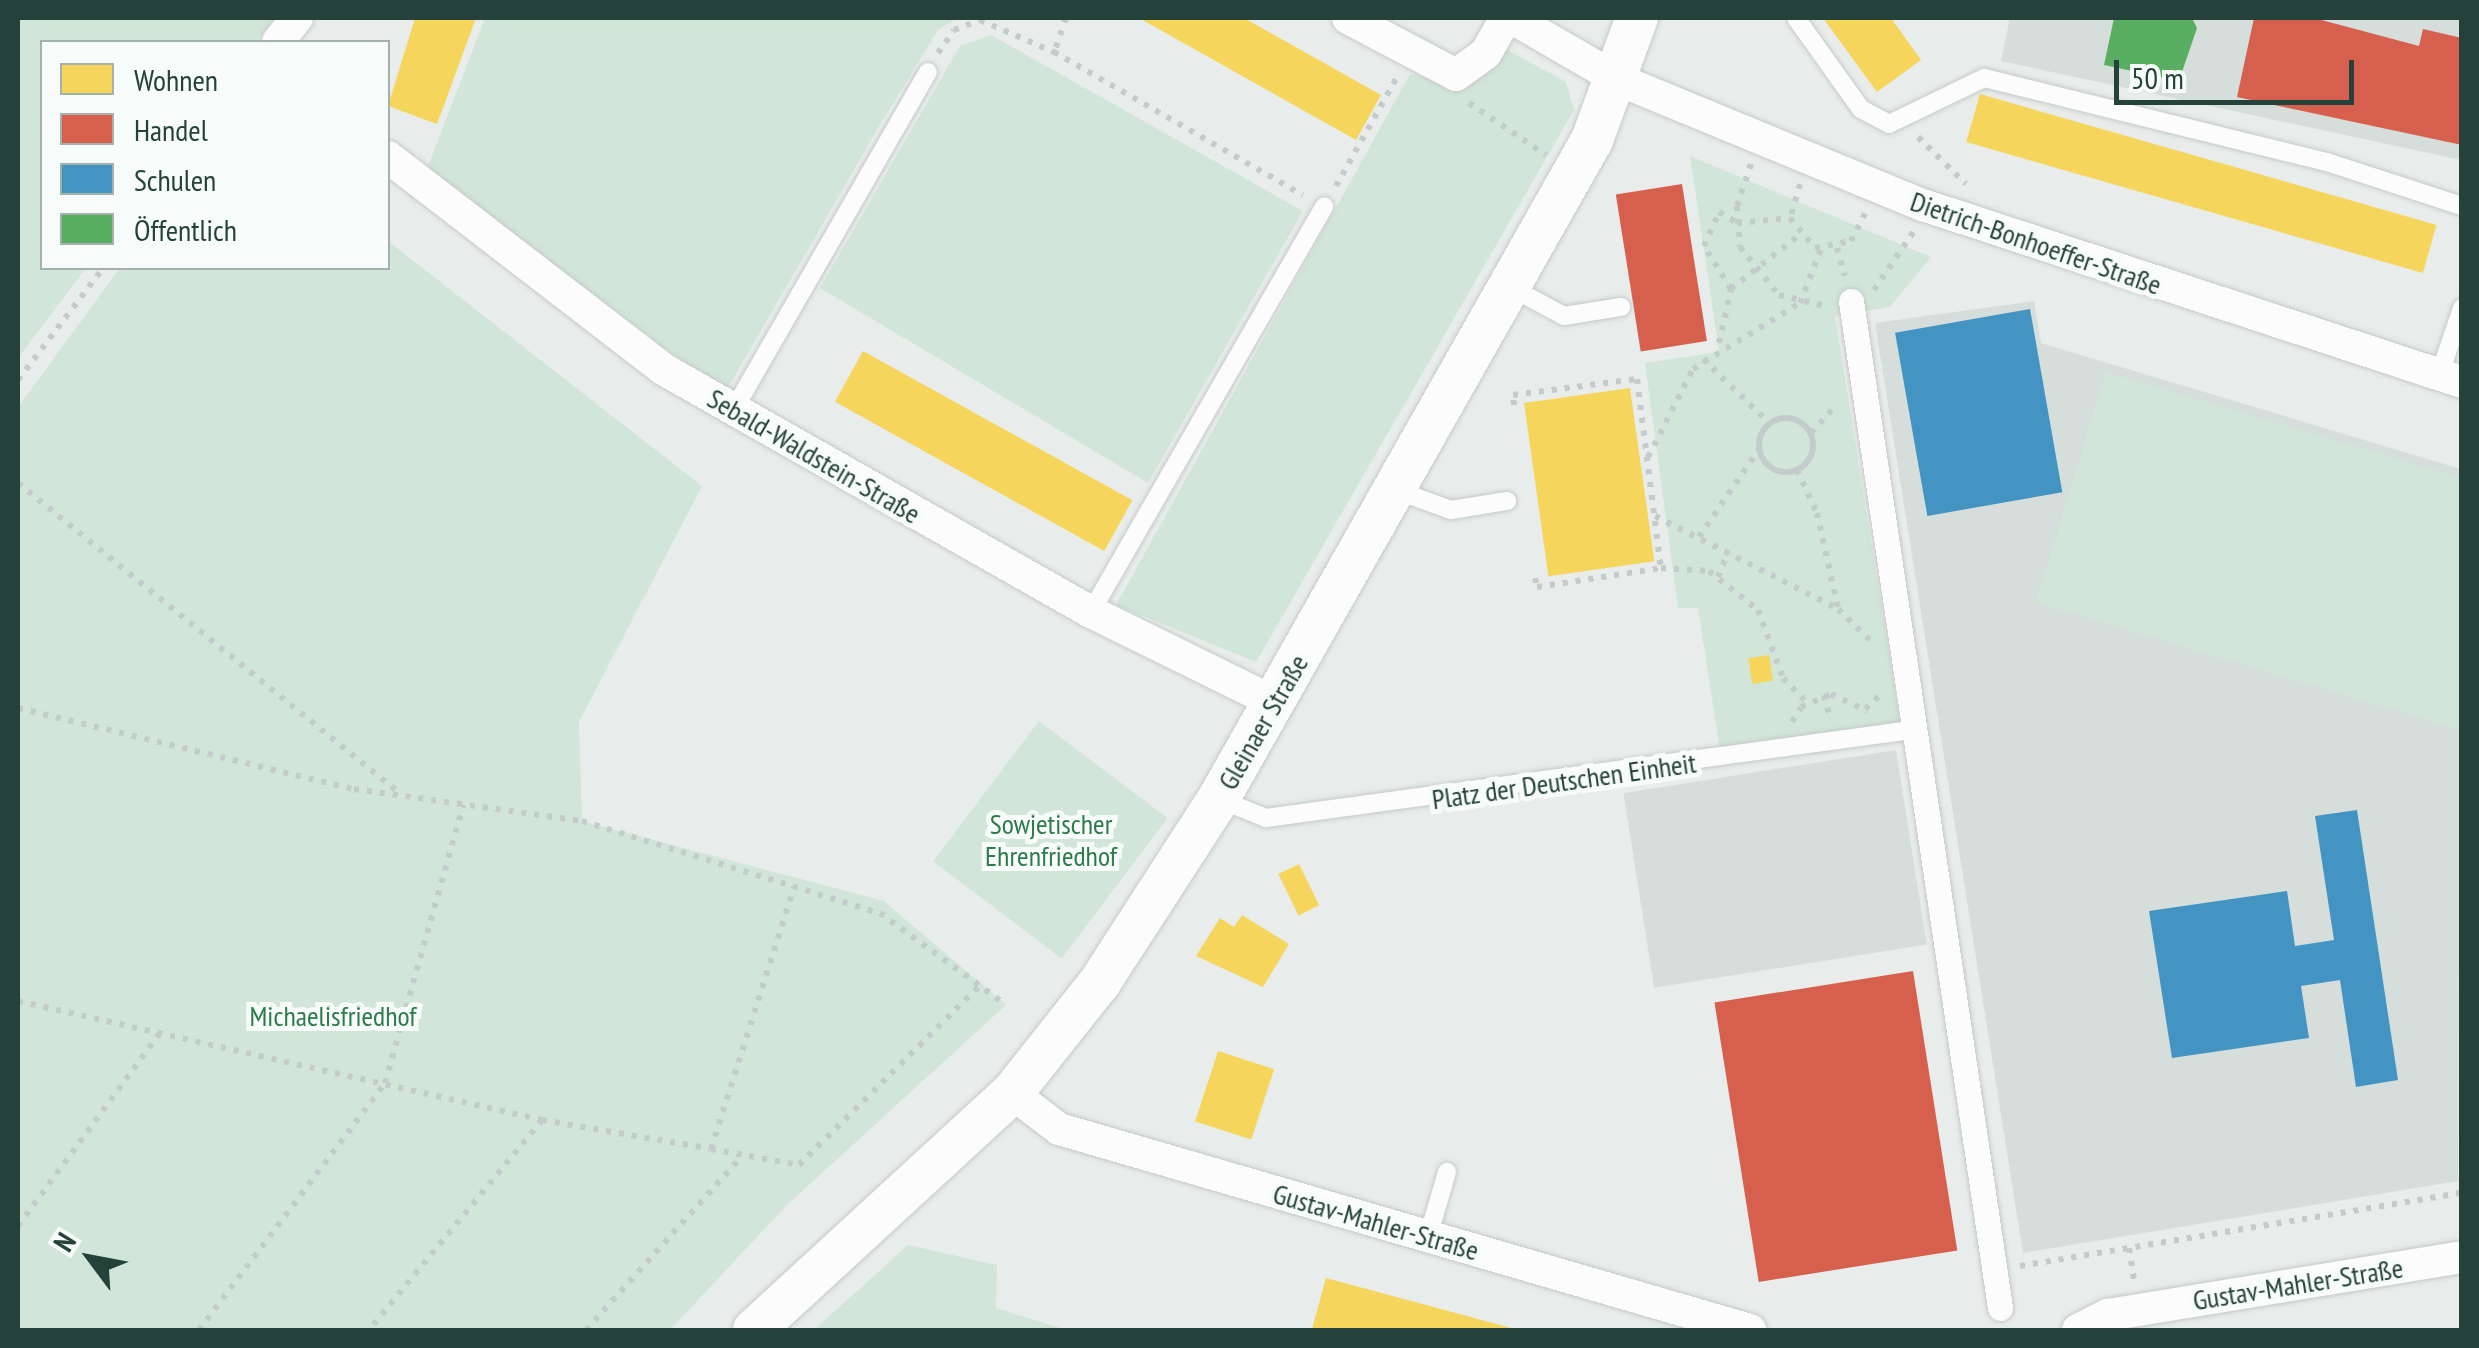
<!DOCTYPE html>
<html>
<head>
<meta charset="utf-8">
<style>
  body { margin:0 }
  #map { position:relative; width:2479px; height:1348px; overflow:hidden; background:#e8edeb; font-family:"PT Sans Narrow",sans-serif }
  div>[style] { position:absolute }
  .built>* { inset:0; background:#d6dedb; transform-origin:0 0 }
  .green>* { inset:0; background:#d1e6d8; transform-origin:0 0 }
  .homes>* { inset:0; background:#f6d55c; transform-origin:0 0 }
  .shops>* { inset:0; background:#d6604d; transform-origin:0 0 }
  .schools>* { inset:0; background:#4393c3; transform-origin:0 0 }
  .public>* { inset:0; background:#5aae61 }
  .path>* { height:6px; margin-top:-3px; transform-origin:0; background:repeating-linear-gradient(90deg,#c3ccca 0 5px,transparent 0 13px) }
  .path>.ring { margin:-3px; padding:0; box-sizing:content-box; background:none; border:6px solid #c3ccca; border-radius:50% }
  .roads { filter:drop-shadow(0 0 2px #c5cac8) drop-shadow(0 0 2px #c5cac8) }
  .service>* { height:18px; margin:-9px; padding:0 9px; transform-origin:9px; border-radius:9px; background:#fcfcfc }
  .pedestrian>* { height:25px; margin:-12.5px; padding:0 12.5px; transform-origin:12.5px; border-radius:12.5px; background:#fcfcfc }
  .minor>* { height:32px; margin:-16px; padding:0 16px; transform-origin:16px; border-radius:16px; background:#fcfcfc }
  .tertiary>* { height:42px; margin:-21px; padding:0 21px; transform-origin:21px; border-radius:21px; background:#fcfcfc }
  span { translate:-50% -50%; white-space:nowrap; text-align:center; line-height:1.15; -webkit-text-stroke:10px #f7fbf9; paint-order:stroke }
  .street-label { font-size:28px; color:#24423a }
  .park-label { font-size:28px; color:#2d7a4b }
  .frame { position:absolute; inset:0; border:20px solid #24423a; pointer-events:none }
  .legend { position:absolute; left:40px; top:40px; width:350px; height:230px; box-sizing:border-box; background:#f7fbf9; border:2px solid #a3b1ad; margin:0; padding:12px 18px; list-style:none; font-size:30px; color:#24423a }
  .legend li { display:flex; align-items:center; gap:20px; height:50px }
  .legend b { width:50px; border:2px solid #a3b1ad }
  .north { position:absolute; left:40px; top:1208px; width:100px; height:100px; -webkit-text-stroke:8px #f7fbf9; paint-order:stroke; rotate:302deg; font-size:28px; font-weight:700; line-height:40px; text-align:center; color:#24423a }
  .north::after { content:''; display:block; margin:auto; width:35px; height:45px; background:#24423a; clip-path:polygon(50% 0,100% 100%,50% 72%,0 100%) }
  .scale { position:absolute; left:2114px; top:60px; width:240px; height:45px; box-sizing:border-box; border:5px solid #24423a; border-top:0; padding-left:12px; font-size:30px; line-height:35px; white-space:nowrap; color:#24423a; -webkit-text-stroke:8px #f7fbf9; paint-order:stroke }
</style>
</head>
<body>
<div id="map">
  <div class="built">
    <i style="clip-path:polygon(2010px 18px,2461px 18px,2461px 160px,2001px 61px)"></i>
    <i style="clip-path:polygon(2034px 301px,2041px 343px,2461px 469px,2458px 1181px,2023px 1253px,1875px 323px)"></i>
    <i style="left:1896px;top:750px;width:197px;height:276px;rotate:81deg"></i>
  </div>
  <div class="green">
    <i style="clip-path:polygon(18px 18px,275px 18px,256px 42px,42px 42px,42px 268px,86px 268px,18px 358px)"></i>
    <i style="clip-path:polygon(485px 18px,958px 18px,938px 30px,881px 123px,725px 393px,427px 169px)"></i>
    <i style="clip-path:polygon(991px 35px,1303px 211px,1148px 483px,820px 288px,960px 46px)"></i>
    <i style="clip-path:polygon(1504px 48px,1566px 82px,1574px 110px,1256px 662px,1116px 605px,1410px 74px,1456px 85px)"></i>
    <i style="clip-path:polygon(1690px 156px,1931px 257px,1890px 307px,1835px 316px,1900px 723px,1720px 751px,1698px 608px,1678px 608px,1645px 363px,1719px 352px)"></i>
    <i style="clip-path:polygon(388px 241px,702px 486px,579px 722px,582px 821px,884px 901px,1006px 1005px,787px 1205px,670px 1330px,18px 1330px,18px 407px,120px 268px,388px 268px)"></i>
    <i style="clip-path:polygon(2106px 372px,2461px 478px,2461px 730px,2036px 602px)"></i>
    <i style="left:1039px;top:721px;width:161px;height:176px;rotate:37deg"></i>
    <i style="clip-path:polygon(908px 1245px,997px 1265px,996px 1308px,1067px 1330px,814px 1330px)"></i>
  </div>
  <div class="homes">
    <i style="clip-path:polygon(415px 18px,476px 18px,437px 124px,388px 106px)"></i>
    <i style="clip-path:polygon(1139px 18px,1244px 18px,1381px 95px,1356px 140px)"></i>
    <i style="clip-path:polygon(1823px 18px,1891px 18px,1921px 60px,1877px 92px)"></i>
    <i style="left:1980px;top:94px;width:475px;height:50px;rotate:16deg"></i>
    <i style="left:863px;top:351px;width:308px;height:58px;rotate:29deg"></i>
    <i style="left:1630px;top:388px;width:175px;height:107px;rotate:82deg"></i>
    <i style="left:1769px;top:655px;width:26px;height:21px;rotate:81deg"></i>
    <i style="left:1299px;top:864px;width:46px;height:23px;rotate:64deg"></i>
    <i style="clip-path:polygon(1242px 915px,1289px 944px,1263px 987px,1196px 956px,1220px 918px,1234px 927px)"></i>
    <i style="left:1218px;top:1051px;width:59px;height:74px;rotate:18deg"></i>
    <i style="clip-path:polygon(1326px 1278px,1515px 1329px,1515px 1330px,1312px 1329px)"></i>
  </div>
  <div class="shops">
    <i style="clip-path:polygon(2254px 18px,2314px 18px,2419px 46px,2423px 29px,2462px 38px,2462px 145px,2237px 97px)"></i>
    <i style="left:1682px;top:184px;width:159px;height:67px;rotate:81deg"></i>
    <i style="left:1913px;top:971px;width:283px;height:201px;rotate:81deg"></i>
  </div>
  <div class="schools">
    <i style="left:2030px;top:309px;width:186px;height:137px;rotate:80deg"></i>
    <i style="clip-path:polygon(2357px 810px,2398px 1080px,2356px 1087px,2340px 980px,2301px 986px,2309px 1038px,2172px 1058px,2149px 911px,2287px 891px,2295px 946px,2334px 940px,2315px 816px)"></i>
  </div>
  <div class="public">
    <i style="clip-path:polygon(2114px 18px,2192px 18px,2197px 28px,2179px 81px,2104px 65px)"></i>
  </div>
  <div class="path">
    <i style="left:1066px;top:18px;width:36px;rotate:109deg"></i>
    <i style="left:1054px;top:52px;width:287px;rotate:29.9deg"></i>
    <i style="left:938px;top:53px;width:28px;rotate:-55deg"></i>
    <i style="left:954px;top:30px;width:28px;rotate:-21deg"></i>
    <i style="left:980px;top:20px;width:81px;rotate:23.4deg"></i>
    <i style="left:1469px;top:103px;width:93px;rotate:34deg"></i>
    <i style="left:1918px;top:137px;width:67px;rotate:44.4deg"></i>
    <i style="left:1751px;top:164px;width:44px;rotate:108.4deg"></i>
    <i style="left:1737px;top:206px;width:41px;rotate:85.8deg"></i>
    <i style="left:1740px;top:247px;width:62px;rotate:50.9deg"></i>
    <i style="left:1779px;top:295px;width:48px;rotate:13.2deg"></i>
    <i style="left:1800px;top:184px;width:35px;rotate:106deg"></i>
    <i style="left:1790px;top:218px;width:39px;rotate:50deg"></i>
    <i style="left:1815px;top:248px;width:37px;rotate:-11deg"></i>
    <i style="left:1851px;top:241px;width:31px;rotate:-63deg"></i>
    <i style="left:1336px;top:186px;width:123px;rotate:-60.7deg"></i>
    <i style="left:1837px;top:248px;width:29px;rotate:74deg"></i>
    <i style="left:1731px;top:289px;width:51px;rotate:-122.1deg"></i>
    <i style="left:1704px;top:246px;width:37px;rotate:-66deg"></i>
    <i style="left:1719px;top:212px;width:21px;rotate:31deg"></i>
    <i style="left:1737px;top:223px;width:53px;rotate:-5.4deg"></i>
    <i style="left:1874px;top:290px;width:71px;rotate:-55.9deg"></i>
    <i style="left:1719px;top:343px;width:55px;rotate:-77.5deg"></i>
    <i style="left:1731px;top:289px;width:85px;rotate:-38.3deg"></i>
    <i style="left:1703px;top:359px;width:92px;rotate:44.1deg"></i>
    <i style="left:18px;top:380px;width:141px;rotate:-52.8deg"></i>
    <i style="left:1514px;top:405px;width:10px;rotate:-96deg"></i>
    <i style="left:1513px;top:395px;width:125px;rotate:-7.4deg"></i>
    <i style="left:1637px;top:379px;width:191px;rotate:82.8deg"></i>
    <i class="ring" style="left:1759px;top:418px;width:48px;height:48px"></i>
    <i style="left:1811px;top:433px;width:39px;rotate:-48deg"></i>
    <i style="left:1648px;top:457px;width:99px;rotate:-62.9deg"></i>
    <i style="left:1693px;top:369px;width:126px;rotate:-31.7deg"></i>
    <i style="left:1800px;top:303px;width:58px;rotate:-68.7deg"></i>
    <i style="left:1797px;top:470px;width:47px;rotate:65.1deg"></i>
    <i style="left:1817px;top:513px;width:97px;rotate:77.5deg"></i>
    <i style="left:18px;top:483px;width:493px;rotate:39.1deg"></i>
    <i style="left:1655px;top:516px;width:205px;rotate:26.9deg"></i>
    <i style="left:1838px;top:609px;width:49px;rotate:44.2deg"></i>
    <i style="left:1699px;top:537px;width:107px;rotate:-55.7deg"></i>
    <i style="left:1718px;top:577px;width:27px;rotate:-68deg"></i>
    <i style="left:1535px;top:578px;width:9px;rotate:77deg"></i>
    <i style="left:1537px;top:587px;width:125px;rotate:-8.7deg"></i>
    <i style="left:1661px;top:568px;width:48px;rotate:3.6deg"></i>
    <i style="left:1709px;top:571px;width:63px;rotate:38.5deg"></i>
    <i style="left:1758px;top:610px;width:72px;rotate:69.8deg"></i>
    <i style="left:1783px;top:678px;width:35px;rotate:46deg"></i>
    <i style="left:1824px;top:695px;width:24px;rotate:75deg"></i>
    <i style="left:18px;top:708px;width:346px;rotate:13.6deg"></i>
    <i style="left:354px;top:789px;width:230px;rotate:8deg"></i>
    <i style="left:582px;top:821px;width:312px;rotate:17.2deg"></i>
    <i style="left:880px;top:913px;width:156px;rotate:36.1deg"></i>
    <i style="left:1865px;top:709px;width:23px;rotate:-43deg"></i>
    <i style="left:1792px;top:722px;width:17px;rotate:-59deg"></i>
    <i style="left:1801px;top:707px;width:33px;rotate:-23deg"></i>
    <i style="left:1831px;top:694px;width:40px;rotate:25deg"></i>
    <i style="left:18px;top:1001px;width:537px;rotate:12.79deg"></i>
    <i style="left:542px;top:1120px;width:272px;rotate:129.5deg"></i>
    <i style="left:542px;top:1120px;width:171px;rotate:9.7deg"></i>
    <i style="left:711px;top:1149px;width:275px;rotate:-72.4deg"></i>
    <i style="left:711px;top:1149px;width:89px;rotate:10.3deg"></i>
    <i style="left:799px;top:1165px;width:254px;rotate:-44.8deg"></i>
    <i style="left:18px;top:1226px;width:243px;rotate:-53.7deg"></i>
    <i style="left:2129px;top:1248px;width:36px;rotate:81deg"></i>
    <i style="left:2020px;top:1266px;width:448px;rotate:-9.4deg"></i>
    <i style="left:199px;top:1330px;width:309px;rotate:-53deg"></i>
    <i style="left:385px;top:1083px;width:289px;rotate:-74.3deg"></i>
    <i style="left:586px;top:1330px;width:234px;rotate:-48.1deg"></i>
  </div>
  <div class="roads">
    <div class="service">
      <i style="left:1796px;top:18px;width:112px;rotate:54.5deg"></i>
      <i style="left:1861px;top:109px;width:32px;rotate:28deg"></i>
      <i style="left:1889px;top:124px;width:106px;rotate:-25.8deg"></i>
      <i style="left:1984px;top:78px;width:353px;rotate:13.8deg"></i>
      <i style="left:2327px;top:162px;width:142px;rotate:18.1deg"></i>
      <i style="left:1510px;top:287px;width:61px;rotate:28.2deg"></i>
      <i style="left:1564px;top:316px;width:58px;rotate:-9deg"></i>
      <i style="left:2439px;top:376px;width:72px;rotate:-71.3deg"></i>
      <i style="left:733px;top:411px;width:391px;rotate:-60.1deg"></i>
      <i style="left:1396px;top:490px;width:59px;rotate:20deg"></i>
      <i style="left:1451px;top:510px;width:57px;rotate:-9.1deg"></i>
      <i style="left:1091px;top:612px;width:468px;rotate:-60.1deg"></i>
      <i style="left:1219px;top:799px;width:51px;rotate:22deg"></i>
      <i style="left:1266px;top:818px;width:651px;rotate:-7.77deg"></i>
      <i style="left:1428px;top:1237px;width:68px;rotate:-73.7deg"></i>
    </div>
    <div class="pedestrian">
      <i style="left:1851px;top:301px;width:1018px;rotate:81.58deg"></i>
    </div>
    <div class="minor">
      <i style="left:1348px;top:18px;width:122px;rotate:27.8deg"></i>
      <i style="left:1456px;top:75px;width:37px;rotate:-36deg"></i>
      <i style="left:1486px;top:53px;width:40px;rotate:-60.3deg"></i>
      <i style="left:1512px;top:18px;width:124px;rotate:30.1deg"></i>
      <i style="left:1619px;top:80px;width:329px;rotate:22.4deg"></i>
      <i style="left:1923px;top:205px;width:567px;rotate:18.18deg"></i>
      <i style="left:278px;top:42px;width:31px;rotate:-52deg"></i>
      <i style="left:388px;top:157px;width:347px;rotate:37.6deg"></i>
      <i style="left:663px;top:369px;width:492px;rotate:29.6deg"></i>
      <i style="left:1091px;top:612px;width:204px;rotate:26.2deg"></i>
      <i style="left:1012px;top:1093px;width:59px;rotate:37.5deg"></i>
      <i style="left:1059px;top:1129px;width:720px;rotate:16.22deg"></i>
      <i style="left:2078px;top:1330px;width:34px;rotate:-27deg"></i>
      <i style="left:2108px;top:1315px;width:359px;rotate:-9.3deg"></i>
    </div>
    <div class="tertiary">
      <i style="left:754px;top:1330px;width:350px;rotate:-42.6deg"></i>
      <i style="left:1012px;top:1093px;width:142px;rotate:-51.6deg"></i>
      <i style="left:1100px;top:982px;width:219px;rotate:-57.1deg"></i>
      <i style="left:1219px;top:798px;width:756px;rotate:-60.45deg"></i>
      <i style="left:1592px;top:140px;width:130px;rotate:-69.8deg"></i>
    </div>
  </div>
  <div class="street-label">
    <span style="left:2036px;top:243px;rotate:19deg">Dietrich-Bonhoeffer-Straße</span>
    <span style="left:814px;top:456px;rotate:30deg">Sebald-Waldstein-Straße</span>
    <span style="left:1263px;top:722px;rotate:-60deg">Gleinaer Straße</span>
    <span style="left:1564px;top:781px;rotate:-8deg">Platz der Deutschen Einheit</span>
    <span style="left:1376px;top:1222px;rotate:16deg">Gustav-Mahler-Straße</span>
    <span style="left:2298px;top:1284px;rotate:-9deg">Gustav-Mahler-Straße</span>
  </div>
  <div class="park-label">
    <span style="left:1051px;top:840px">Sowjetischer<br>Ehrenfriedhof</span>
    <span style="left:333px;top:1016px">Michaelisfriedhof</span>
  </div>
  <div class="frame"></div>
  <ul class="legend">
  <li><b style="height:28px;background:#f6d55c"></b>Wohnen</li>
  <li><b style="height:28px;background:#d6604d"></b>Handel</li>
  <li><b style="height:28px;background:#4393c3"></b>Schulen</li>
  <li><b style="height:28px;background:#5aae61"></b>Öffentlich</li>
  </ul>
  <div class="north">N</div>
  <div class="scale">50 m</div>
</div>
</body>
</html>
